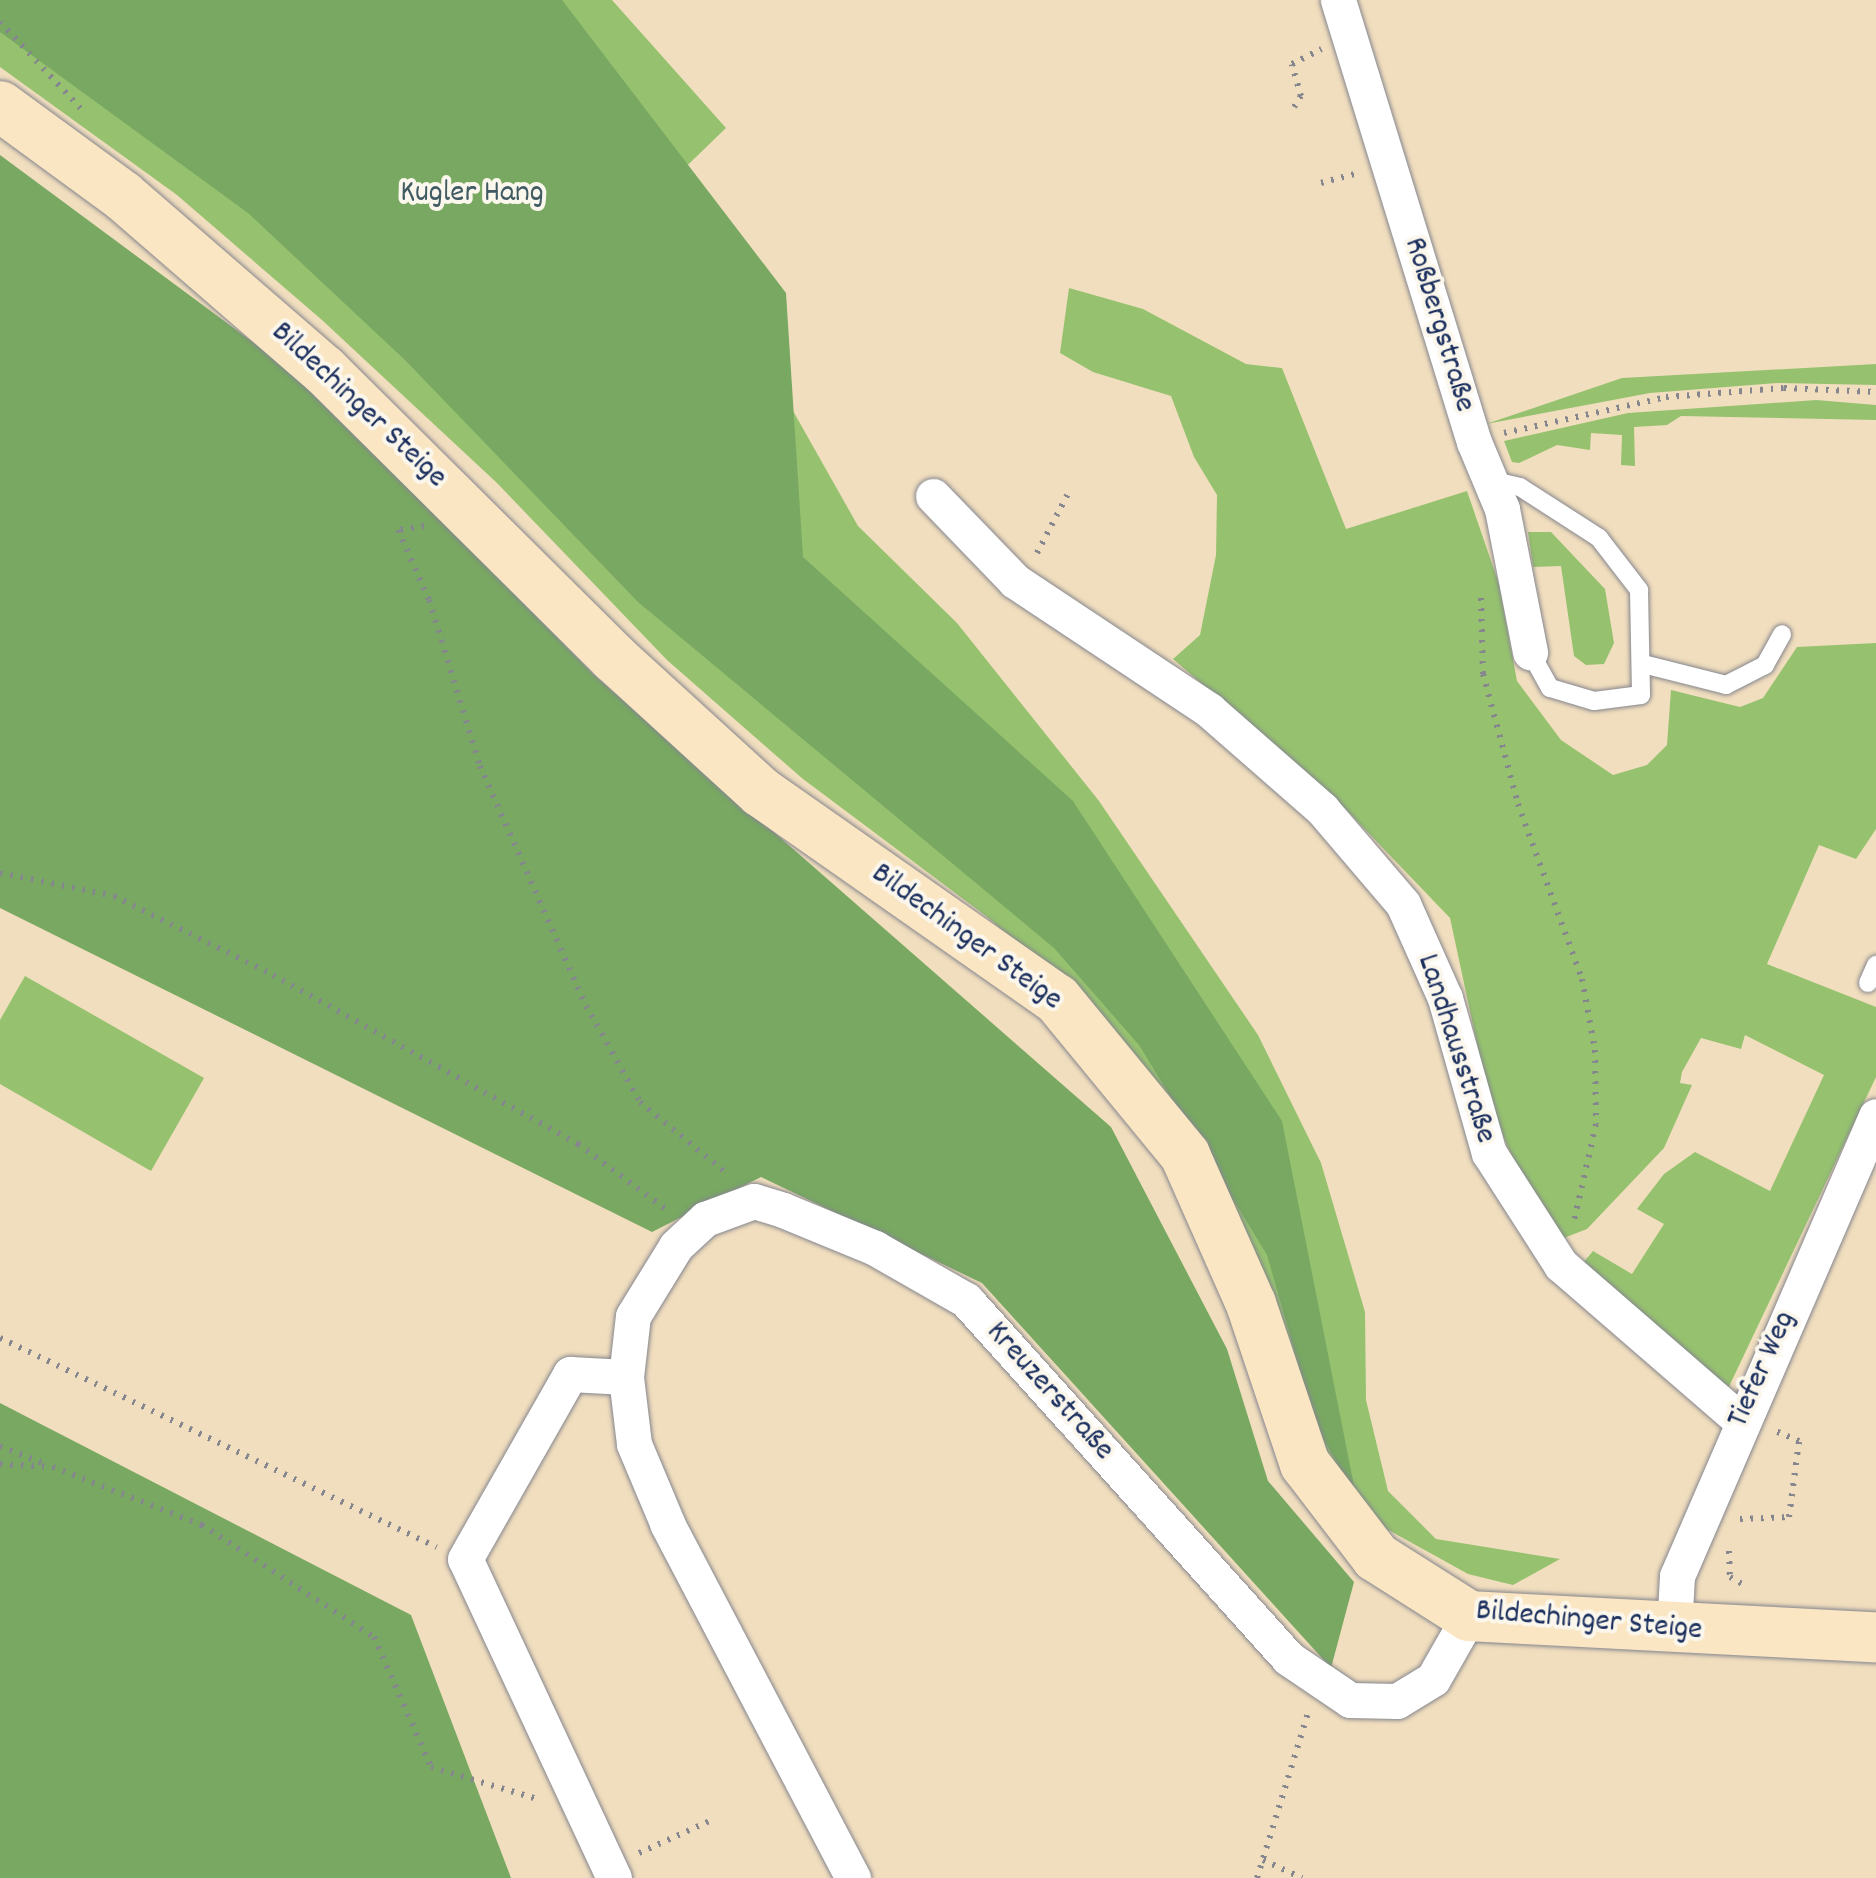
<!DOCTYPE html>
<html>
<head>
<meta charset="utf-8">
<style>
  body { margin:0 }
  #map { position:relative; width:1876px; height:1878px; overflow:hidden; background:#f1debe; font-family:Dekko,sans-serif }
  div>[style] { position:absolute }
  .green>* { inset:0; background:#96c26f }
  .forest>* { inset:0; background:#78a862 }
  .path>* { height:6px; margin-top:-3px; transform-origin:0; background:repeating-linear-gradient(90deg,#86868e 0 2.5px,transparent 0 10.5px) }
  .roads { filter:drop-shadow(0 0 2px #86868e) drop-shadow(0 0 2px #86868e) }
  .lane>* { height:18px; margin:-9px; padding:0 9px; transform-origin:9px; border-radius:9px; background:#fff }
  .street>* { height:35px; margin:-17.5px; padding:0 17.5px; transform-origin:17.5px; border-radius:17.5px; background:#fff }
  .secondary>* { height:50px; margin:-25px; padding:0 25px; transform-origin:25px; border-radius:25px; background:#fbe6c4 }
  span { translate:-50% -50%; white-space:nowrap; text-align:center; line-height:1.15; -webkit-text-stroke:8px #fbf7ec; paint-order:stroke }
  .park-label { font-size:32px; color:#405b63 }
  .street-label { font-size:32px; color:#1b2f5e }
</style>
</head>
<body>
<div id="map">
  <div class="green">
    <i style="clip-path:polygon(0 0,612px 0,726px 128px,666px 186px,858px 526px,957px 623px,1099px 801px,1258px 1035px,1321px 1163px,1365px 1312px,1366px 1400px,1388px 1491px,1436px 1539px,1560px 1559px,1513px 1585px,1468px 1574px,1374px 1522px,1348px 1493px,1101px 1016px,986px 916px,803px 779px,667px 660px,497px 483px,322px 320px,177px 195px,0 67px)"></i>
    <i style="clip-path:polygon(1069px 288px,1143px 309px,1246px 364px,1282px 368px,1346px 529px,1467px 491px,1499px 584px,1517px 681px,1561px 740px,1613px 775px,1647px 765px,1667px 745px,1671px 690px,1740px 707px,1763px 698px,1797px 647px,1876px 643px,1876px 829px,1856px 859px,1819px 845px,1767px 964px,1876px 1007px,1876px 1077px,1725px 1395px,1578px 1269px,1593px 1251px,1632px 1274px,1664px 1224px,1637px 1209px,1664px 1174px,1695px 1152px,1770px 1191px,1824px 1075px,1745px 1035px,1741px 1049px,1701px 1038px,1682px 1072px,1680px 1083px,1692px 1085px,1664px 1148px,1587px 1229px,1556px 1241px,1533px 1207px,1490px 1104px,1450px 918px,1334px 797px,1173px 659px,1200px 635px,1216px 555px,1217px 495px,1194px 457px,1171px 396px,1093px 372px,1060px 353px)"></i>
    <i style="clip-path:polygon(1876px 364px,1876px 385px,1777px 383px,1650px 393px,1486px 424px,1622px 378px)"></i>
    <i style="clip-path:polygon(1816px 400px,1876px 405px,1876px 420px,1681px 416px,1667px 425px,1634px 427px,1635px 466px,1621px 465px,1622px 435px,1591px 433px,1590px 450px,1557px 445px,1519px 463px,1512px 462px,1504px 441px,1628px 413px)"></i>
    <i style="clip-path:polygon(1528px 532px,1551px 532px,1605px 589px,1614px 643px,1604px 664px,1586px 665px,1574px 656px,1561px 566px,1533px 567px)"></i>
    <i style="clip-path:polygon(25px 976px,204px 1078px,151px 1171px,0 1084px,0 1020px)"></i>
  </div>
  <div class="forest">
    <i style="clip-path:polygon(0 0,562px 0,786px 293px,803px 557px,1073px 801px,1282px 1121px,1356px 1496px,1316px 1426px,1267px 1255px,1139px 1045px,1054px 948px,638px 602px,405px 360px,248px 213px,0 32px)"></i>
    <i style="clip-path:polygon(0 155px,308px 383px,593px 674px,1111px 1127px,1227px 1349px,1268px 1481px,1354px 1582px,1331px 1668px,982px 1283px,761px 1177px,652px 1232px,0 908px)"></i>
    <i style="clip-path:polygon(0 1403px,411px 1615px,511px 1878px,0 1878px)"></i>
  </div>
  <div class="path">
    <i style="left:0;top:22px;width:119px;rotate:47deg"></i>
    <i style="left:1294px;top:107px;width:13px;rotate:-58deg"></i>
    <i style="left:1301px;top:96px;width:33px;rotate:-106deg"></i>
    <i style="left:1292px;top:64px;width:33px;rotate:-27deg"></i>
    <i style="left:1321px;top:183px;width:38px;rotate:-15deg"></i>
    <i style="left:1504px;top:433px;width:166px;rotate:-12.5deg"></i>
    <i style="left:1666px;top:397px;width:118px;rotate:-4.4deg"></i>
    <i style="left:1784px;top:388px;width:92px;rotate:2.5deg"></i>
    <i style="left:424px;top:526px;width:26px;rotate:171deg"></i>
    <i style="left:398px;top:530px;width:77px;rotate:66.1deg"></i>
    <i style="left:429px;top:600px;width:174px;rotate:72.9deg"></i>
    <i style="left:480px;top:766px;width:262px;rotate:66.2deg"></i>
    <i style="left:586px;top:1006px;width:110px;rotate:60.6deg"></i>
    <i style="left:640px;top:1102px;width:113px;rotate:39.6deg"></i>
    <i style="left:1037px;top:553px;width:73px;rotate:-62.4deg"></i>
    <i style="left:1481px;top:598px;width:76px;rotate:88.5deg"></i>
    <i style="left:1483px;top:674px;width:135px;rotate:74.9deg"></i>
    <i style="left:1518px;top:804px;width:186px;rotate:69.9deg"></i>
    <i style="left:1582px;top:979px;width:72px;rotate:79.6deg"></i>
    <i style="left:1595px;top:1050px;width:74px;rotate:89.2deg"></i>
    <i style="left:1596px;top:1124px;width:99px;rotate:102.8deg"></i>
    <i style="left:0;top:873px;width:116px;rotate:11.4deg"></i>
    <i style="left:114px;top:896px;width:178px;rotate:26.4deg"></i>
    <i style="left:273px;top:975px;width:349px;rotate:29deg"></i>
    <i style="left:578px;top:1144px;width:111px;rotate:36.6deg"></i>
    <i style="left:0;top:1338px;width:484px;rotate:25.6deg"></i>
    <i style="left:0;top:1446px;width:51px;rotate:22deg"></i>
    <i style="left:0;top:1464px;width:53px;rotate:3.2deg"></i>
    <i style="left:53px;top:1467px;width:160px;rotate:21.3deg"></i>
    <i style="left:202px;top:1525px;width:205px;rotate:33.1deg"></i>
    <i style="left:374px;top:1637px;width:142px;rotate:66.3deg"></i>
    <i style="left:431px;top:1767px;width:114px;rotate:16.8deg"></i>
    <i style="left:1740px;top:1519px;width:49px;rotate:-2.3deg"></i>
    <i style="left:1789px;top:1517px;width:77px;rotate:-82.5deg"></i>
    <i style="left:1799px;top:1441px;width:26px;rotate:-157deg"></i>
    <i style="left:1729px;top:1551px;width:26px;rotate:88deg"></i>
    <i style="left:1730px;top:1577px;width:16px;rotate:30deg"></i>
    <i style="left:639px;top:1853px;width:82px;rotate:-24.4deg"></i>
    <i style="left:1263px;top:1860px;width:43px;rotate:24.8deg"></i>
    <i style="left:1257px;top:1878px;width:173px;rotate:-72.8deg"></i>
  </div>
  <div class="roads">
    <div class="lane">
      <i style="left:1490px;top:480px;width:31px;rotate:13deg"></i>
      <i style="left:1520px;top:487px;width:94px;rotate:32.8deg"></i>
      <i style="left:1599px;top:538px;width:66px;rotate:52.4deg"></i>
      <i style="left:1639px;top:590px;width:105px;rotate:88.9deg"></i>
      <i style="left:1641px;top:695px;width:47px;rotate:172.7deg"></i>
      <i style="left:1594px;top:701px;width:46px;rotate:-163.5deg"></i>
      <i style="left:1550px;top:688px;width:41px;rotate:-119.1deg"></i>
      <i style="left:1643px;top:664px;width:86px;rotate:14.2deg"></i>
      <i style="left:1726px;top:685px;width:44px;rotate:-27.1deg"></i>
      <i style="left:1765px;top:665px;width:35px;rotate:-61deg"></i>
      <i style="left:1868px;top:983px;width:20px;rotate:-66deg"></i>
    </div>
    <div class="street">
      <i style="left:1338px;top:0;width:462px;rotate:72.9deg"></i>
      <i style="left:1474px;top:442px;width:73px;rotate:67.3deg"></i>
      <i style="left:1502px;top:509px;width:146px;rotate:78.9deg"></i>
      <i style="left:933px;top:496px;width:118px;rotate:46deg"></i>
      <i style="left:1015px;top:581px;width:233px;rotate:33.6deg"></i>
      <i style="left:1209px;top:710px;width:150px;rotate:41.2deg"></i>
      <i style="left:1322px;top:809px;width:125px;rotate:49.5deg"></i>
      <i style="left:1403px;top:904px;width:103px;rotate:65.9deg"></i>
      <i style="left:1445px;top:998px;width:161px;rotate:74.2deg"></i>
      <i style="left:1489px;top:1153px;width:133px;rotate:57.3deg"></i>
      <i style="left:1561px;top:1265px;width:237px;rotate:40.9deg"></i>
      <i style="left:1674px;top:1631px;width:55px;rotate:-86.9deg"></i>
      <i style="left:1677px;top:1576px;width:501px;rotate:-66.61deg"></i>
      <i style="left:614px;top:1878px;width:352px;rotate:-115deg"></i>
      <i style="left:465px;top:1559px;width:213px;rotate:-60.4deg"></i>
      <i style="left:570px;top:1374px;width:56px;rotate:3.1deg"></i>
      <i style="left:853px;top:1878px;width:399px;rotate:-117.7deg"></i>
      <i style="left:668px;top:1525px;width:88px;rotate:-112.8deg"></i>
      <i style="left:634px;top:1444px;width:67px;rotate:-96.8deg"></i>
      <i style="left:626px;top:1377px;width:61px;rotate:-83.5deg"></i>
      <i style="left:633px;top:1316px;width:82px;rotate:-58.4deg"></i>
      <i style="left:676px;top:1246px;width:40px;rotate:-43deg"></i>
      <i style="left:705px;top:1219px;width:52px;rotate:-20.2deg"></i>
      <i style="left:754px;top:1201px;width:30px;rotate:17deg"></i>
      <i style="left:783px;top:1210px;width:100px;rotate:22.4deg"></i>
      <i style="left:875px;top:1248px;width:105px;rotate:29.7deg"></i>
      <i style="left:966px;top:1300px;width:482px;rotate:48deg"></i>
      <i style="left:1288px;top:1658px;width:75px;rotate:34.1deg"></i>
      <i style="left:1350px;top:1700px;width:47px;rotate:1.2deg"></i>
      <i style="left:1397px;top:1701px;width:42px;rotate:-31.4deg"></i>
      <i style="left:1433px;top:1679px;width:73px;rotate:-60.3deg"></i>
    </div>
    <div class="secondary">
      <i style="left:0;top:106px;width:152px;rotate:36.2deg"></i>
      <i style="left:123px;top:196px;width:266px;rotate:40.9deg"></i>
      <i style="left:324px;top:370px;width:409px;rotate:44.8deg"></i>
      <i style="left:614px;top:658px;width:199px;rotate:42.4deg"></i>
      <i style="left:761px;top:792px;width:361px;rotate:35deg"></i>
      <i style="left:1057px;top:999px;width:202px;rotate:50.6deg"></i>
      <i style="left:1185px;top:1155px;width:163px;rotate:66.1deg"></i>
      <i style="left:1251px;top:1304px;width:169px;rotate:71.4deg"></i>
      <i style="left:1305px;top:1464px;width:117px;rotate:52.6deg"></i>
      <i style="left:1376px;top:1557px;width:110px;rotate:32.4deg"></i>
      <i style="left:1469px;top:1616px;width:408px;rotate:3deg"></i>
    </div>
  </div>
  <div class="park-label">
    <span style="left:472px;top:194px">Kugler Hang</span>
  </div>
  <div class="street-label">
    <span style="left:1438px;top:325px;rotate:73deg">Roßbergstraße</span>
    <span style="left:358px;top:406px;rotate:43deg">Bildechinger Steige</span>
    <span style="left:966px;top:938px;rotate:36deg">Bildechinger Steige</span>
    <span style="left:1455px;top:1049px;rotate:72deg">Landhausstraße</span>
    <span style="left:1763px;top:1370px;rotate:-66deg">Tiefer Weg</span>
    <span style="left:1049px;top:1392px;rotate:48deg">Kreuzerstraße</span>
    <span style="left:1589px;top:1622px;rotate:5deg">Bildechinger Steige</span>
  </div>
</div>
</body>
</html>
